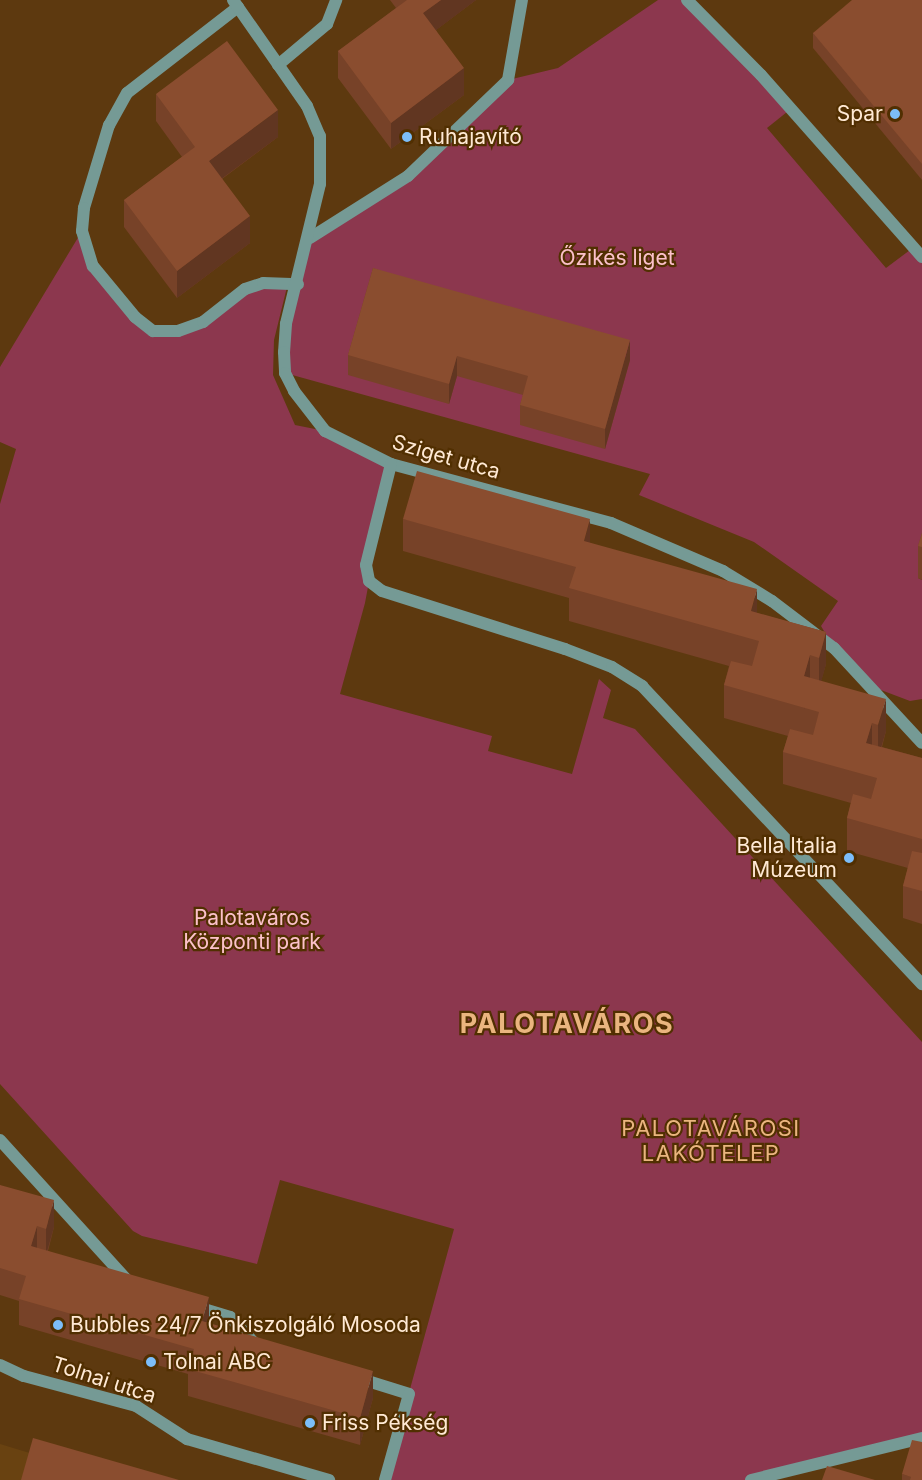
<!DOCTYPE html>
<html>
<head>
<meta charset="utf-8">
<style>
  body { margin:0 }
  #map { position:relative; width:922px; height:1480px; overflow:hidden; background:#5d390f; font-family:Inter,sans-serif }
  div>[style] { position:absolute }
  .built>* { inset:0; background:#694211 }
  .green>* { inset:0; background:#8c374e }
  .service>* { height:12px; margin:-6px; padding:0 6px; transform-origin:6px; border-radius:6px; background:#759a95 }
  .minor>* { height:12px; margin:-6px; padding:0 6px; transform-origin:6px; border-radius:6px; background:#759a95 }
  .wall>* { inset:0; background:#774228 }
  .shaded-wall>* { inset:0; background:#613621 }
  .building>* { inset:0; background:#8a4d2f }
  .dots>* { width:16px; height:16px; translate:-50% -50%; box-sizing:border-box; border:3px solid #512f01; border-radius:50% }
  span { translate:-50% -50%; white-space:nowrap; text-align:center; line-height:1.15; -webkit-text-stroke:4.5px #512f01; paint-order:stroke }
  .poi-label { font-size:21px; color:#ffe9d4 }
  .right { translate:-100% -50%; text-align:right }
  .left { translate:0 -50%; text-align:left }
  .park-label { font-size:21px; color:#fcc1cb }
  .street-label { font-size:21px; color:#ffe9d4 }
  .neighbourhood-label { font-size:22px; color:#eab57f; letter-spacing:1.5px }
  .district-label { font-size:27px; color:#eab57f; font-weight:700; letter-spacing:1.5px }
</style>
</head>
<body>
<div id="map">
  <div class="built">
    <i style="clip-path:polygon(0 1444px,33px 1454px,124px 1480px,0 1480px)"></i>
  </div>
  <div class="green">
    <i style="clip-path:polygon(658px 0,687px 0,792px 108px,767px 128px,886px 268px,914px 247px,922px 257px,922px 566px,918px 578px,922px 580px,922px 699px,910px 701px,873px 687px,834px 648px,821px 626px,838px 601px,754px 542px,639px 495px,650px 474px,285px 373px,284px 352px,310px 238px,372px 202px,508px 80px,558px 68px)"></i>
    <i style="clip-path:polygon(82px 231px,93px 266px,153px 331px,178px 331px,233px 299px,260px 289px,287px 287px,274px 340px,273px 375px,295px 425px,325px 431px,391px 464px,365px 603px,340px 694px,492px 736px,488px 751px,572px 774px,599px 679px,611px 690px,603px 718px,635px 729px,922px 1042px,922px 1438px,751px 1480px,385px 1480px,454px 1229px,280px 1180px,257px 1264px,142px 1236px,133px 1231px,0 1084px,0 504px,16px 449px,0 442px,0 367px)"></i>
  </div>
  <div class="service">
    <i style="left:687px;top:0;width:105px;rotate:45.4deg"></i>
    <i style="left:761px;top:75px;width:243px;rotate:48.5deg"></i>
    <i style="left:238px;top:7px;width:140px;rotate:142.2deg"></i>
    <i style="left:127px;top:93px;width:37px;rotate:119deg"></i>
    <i style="left:109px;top:125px;width:87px;rotate:106.8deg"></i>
    <i style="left:84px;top:208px;width:23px;rotate:95deg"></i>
    <i style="left:82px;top:231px;width:37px;rotate:73deg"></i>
    <i style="left:93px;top:266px;width:66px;rotate:50.5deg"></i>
    <i style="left:135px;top:317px;width:23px;rotate:38deg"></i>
    <i style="left:153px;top:331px;width:25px"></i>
    <i style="left:178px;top:331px;width:27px;rotate:-20deg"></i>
    <i style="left:203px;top:322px;width:53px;rotate:-38.2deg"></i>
    <i style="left:245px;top:289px;width:19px;rotate:-18deg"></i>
    <i style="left:263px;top:283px;width:35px;rotate:2deg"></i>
    <i style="left:278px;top:65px;width:64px;rotate:-39.9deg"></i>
    <i style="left:327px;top:24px;width:26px;rotate:-69deg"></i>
    <i style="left:310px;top:238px;width:116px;rotate:-32.3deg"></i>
    <i style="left:408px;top:176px;width:139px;rotate:-43.8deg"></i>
    <i style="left:508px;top:80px;width:81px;rotate:-80.1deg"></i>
  </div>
  <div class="minor">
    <i style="left:233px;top:0;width:129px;rotate:55.1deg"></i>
    <i style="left:307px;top:106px;width:33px;rotate:67deg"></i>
    <i style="left:320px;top:136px;width:48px;rotate:90deg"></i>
    <i style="left:320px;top:184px;width:144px;rotate:103.7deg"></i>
    <i style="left:286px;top:324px;width:28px;rotate:94deg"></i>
    <i style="left:284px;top:352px;width:21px;rotate:87deg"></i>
    <i style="left:285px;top:373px;width:20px;rotate:63deg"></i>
    <i style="left:294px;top:391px;width:51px;rotate:52.2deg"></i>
    <i style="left:325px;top:431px;width:74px;rotate:26.6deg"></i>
    <i style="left:391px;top:464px;width:228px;rotate:15deg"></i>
    <i style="left:611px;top:523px;width:122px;rotate:23.2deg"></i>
    <i style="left:723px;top:571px;width:57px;rotate:31.5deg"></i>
    <i style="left:772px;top:601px;width:78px;rotate:37.2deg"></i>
    <i style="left:834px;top:648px;width:129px;rotate:47.2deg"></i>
    <i style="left:391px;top:464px;width:104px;rotate:103.9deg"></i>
    <i style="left:366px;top:565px;width:16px;rotate:79deg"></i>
    <i style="left:369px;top:581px;width:16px;rotate:38deg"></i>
    <i style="left:382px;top:591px;width:192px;rotate:17.6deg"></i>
    <i style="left:565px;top:649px;width:50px;rotate:21deg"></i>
    <i style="left:612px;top:667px;width:36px;rotate:32deg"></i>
    <i style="left:642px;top:686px;width:409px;rotate:46.8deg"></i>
    <i style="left:0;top:1140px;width:190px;rotate:47.8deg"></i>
    <i style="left:194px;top:1306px;width:38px;rotate:17deg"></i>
    <i style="left:230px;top:1317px;width:38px;rotate:47deg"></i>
    <i style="left:0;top:1365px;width:26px;rotate:25deg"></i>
    <i style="left:24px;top:1376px;width:116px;rotate:15deg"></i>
    <i style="left:136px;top:1406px;width:61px;rotate:32.9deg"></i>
    <i style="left:187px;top:1439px;width:148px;rotate:16.1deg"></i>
    <i style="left:358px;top:1378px;width:53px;rotate:17.4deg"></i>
    <i style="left:409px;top:1394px;width:89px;rotate:105.6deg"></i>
    <i style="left:751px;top:1480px;width:176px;rotate:-13.8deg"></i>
  </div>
  <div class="wall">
    <i style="clip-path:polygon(390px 0,476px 0,436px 30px,464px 95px,391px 149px,338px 78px,338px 51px,396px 8px)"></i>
    <i style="clip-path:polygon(922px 0,922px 180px,813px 48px,813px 33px)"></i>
    <i style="clip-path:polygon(156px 94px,278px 137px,222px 179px,250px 243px,177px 298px,124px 227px,124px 200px,182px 157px,156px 121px)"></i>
    <i style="clip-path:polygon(373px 268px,630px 360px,605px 449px,520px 425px,520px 405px,523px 395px,457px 376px,449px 404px,348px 375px,348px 355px)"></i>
    <i style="clip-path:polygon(403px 519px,590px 543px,757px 613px,826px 632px,826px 664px,821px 681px,886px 731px,882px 747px,922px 758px,922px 924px,903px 918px,903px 886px,908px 868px,847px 851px,847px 818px,851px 803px,783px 784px,783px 752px,788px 736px,724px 718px,724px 685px,729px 666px,569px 621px,569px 598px,403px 551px)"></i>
    <i style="clip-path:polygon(922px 533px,922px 580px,918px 578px,918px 546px)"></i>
    <i style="clip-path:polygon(0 1185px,54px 1227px,48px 1251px,373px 1398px,360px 1445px,188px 1396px,188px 1374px,19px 1325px,19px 1301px,0 1295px)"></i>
    <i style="clip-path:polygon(902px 1474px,922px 1480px,902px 1480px)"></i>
  </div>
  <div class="shaded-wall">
    <i style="clip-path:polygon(441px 0,476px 0,423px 40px,423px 13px)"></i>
    <i style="clip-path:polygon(464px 68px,464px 95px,391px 149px,391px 123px)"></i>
    <i style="clip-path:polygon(278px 110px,278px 137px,209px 188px,209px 161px)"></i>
    <i style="clip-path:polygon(250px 216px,250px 243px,177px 298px,177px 271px)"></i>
    <i style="clip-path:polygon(630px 340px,630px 360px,605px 449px,605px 429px)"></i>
    <i style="clip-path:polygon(457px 356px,457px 376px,449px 404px,449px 384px)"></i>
    <i style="clip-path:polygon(590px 519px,590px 552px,584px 541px)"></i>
    <i style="clip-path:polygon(757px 589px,757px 621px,751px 611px)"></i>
    <i style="clip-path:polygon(826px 632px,826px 664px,819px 690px,819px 658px)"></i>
    <i style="clip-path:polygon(810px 655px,810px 687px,804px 709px,804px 676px)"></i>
    <i style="clip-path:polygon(886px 699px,886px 731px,878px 758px,878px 725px)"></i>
    <i style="clip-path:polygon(872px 723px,872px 756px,866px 743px)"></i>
    <i style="clip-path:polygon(54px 1200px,54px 1227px,46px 1255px,46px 1229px)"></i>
    <i style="clip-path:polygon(37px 1226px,37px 1252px,31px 1246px)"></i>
    <i style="clip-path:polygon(209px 1297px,209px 1324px,202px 1321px)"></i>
    <i style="clip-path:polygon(373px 1371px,373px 1398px,360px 1445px,360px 1418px)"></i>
  </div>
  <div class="building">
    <i style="clip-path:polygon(407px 0,441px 0,423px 13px,464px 68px,391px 123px,338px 51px)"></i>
    <i style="clip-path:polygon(852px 0,922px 0,922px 164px,813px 33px)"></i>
    <i style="clip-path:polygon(227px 41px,278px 110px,209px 161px,250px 216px,177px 271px,124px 200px,195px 147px,156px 94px)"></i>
    <i style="clip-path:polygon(373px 268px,630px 340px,605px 429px,520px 405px,528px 376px,457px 356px,449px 384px,348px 355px)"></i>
    <i style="clip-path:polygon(417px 471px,590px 519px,584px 541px,757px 589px,751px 611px,826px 632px,819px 658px,810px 655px,804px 676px,886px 699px,878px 725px,872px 723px,866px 743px,922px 758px,922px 839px,847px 818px,853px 794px,871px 799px,877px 778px,783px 752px,790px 729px,813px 735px,819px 712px,724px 685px,731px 661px,752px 666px,759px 641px,569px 588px,576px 567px,403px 519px)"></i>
    <i style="clip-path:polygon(922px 533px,922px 547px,918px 546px)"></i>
    <i style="clip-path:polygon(912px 851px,922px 853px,922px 891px,903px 886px)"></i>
    <i style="clip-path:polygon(0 1185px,54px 1200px,46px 1229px,37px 1226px,31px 1246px,209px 1297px,202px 1321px,373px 1371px,360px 1418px,188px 1369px,194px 1349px,19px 1299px,26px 1276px,0 1268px)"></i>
    <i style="clip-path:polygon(33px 1438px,179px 1480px,21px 1480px)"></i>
    <i style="clip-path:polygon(912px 1440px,922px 1442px,922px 1480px,910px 1480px,911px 1477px,902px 1474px)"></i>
    <i style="clip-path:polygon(827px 1466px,875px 1480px,822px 1480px)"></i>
  </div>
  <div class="dots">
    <i style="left:895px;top:114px;background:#7cbef9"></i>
    <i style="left:407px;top:137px;background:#7cbef9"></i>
    <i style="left:849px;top:858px;background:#7cbef9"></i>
    <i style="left:58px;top:1325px;background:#7cbef9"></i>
    <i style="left:151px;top:1362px;background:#7cbef9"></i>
    <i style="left:310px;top:1423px;background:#7cbef9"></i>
  </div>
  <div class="poi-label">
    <span class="right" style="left:883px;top:114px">Spar</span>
    <span class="left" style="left:419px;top:137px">Ruhajavító</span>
    <span class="right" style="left:837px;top:858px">Bella Italia<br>Múzeum</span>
    <span class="left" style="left:70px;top:1325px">Bubbles 24/7 Önkiszolgáló Mosoda</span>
    <span class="left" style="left:163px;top:1362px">Tolnai ABC</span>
    <span class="left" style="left:322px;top:1423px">Friss Pékség</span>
  </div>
  <div class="park-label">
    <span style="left:617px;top:258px">Őzikés liget</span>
    <span style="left:252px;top:930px">Palotaváros<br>Központi park</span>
  </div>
  <div class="street-label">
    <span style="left:446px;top:457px;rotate:16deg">Sziget utca</span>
    <span style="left:104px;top:1380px;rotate:18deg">Tolnai utca</span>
  </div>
  <div class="neighbourhood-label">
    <span style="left:711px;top:1141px">PALOTAVÁROSI<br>LAKÓTELEP</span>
  </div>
  <div class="district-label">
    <span style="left:567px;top:1024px">PALOTAVÁROS</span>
  </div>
</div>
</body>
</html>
